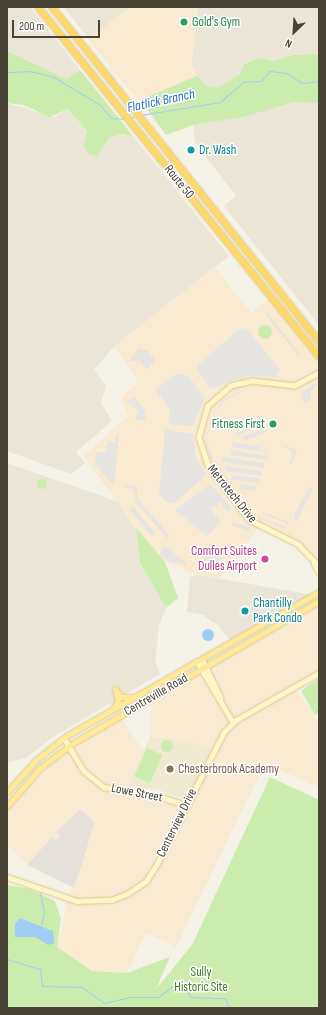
<!DOCTYPE html>
<html>
<head>
<meta charset="utf-8">
<style>
  body { margin:0 }
  #map { position:relative; width:326px; height:1015px; overflow:hidden; background:#f5f2e8; font-family:"Sofia Sans Condensed",sans-serif }
  div>[style] { position:absolute }
  .residential>* { inset:0; background:#eae5d6 }
  .commercial>* { inset:0; background:#f8ebd2 }
  .industrial>* { inset:0; background:#e5e1da }
  .education>* { inset:0; background:#efe9d1 }
  .green>* { inset:0; background:#ccecae; transform-origin:0 0 }
  .round { border-radius:50% }
  .parking>* { inset:0; background:#e6e4e0; transform-origin:0 0 }
  .water>* { inset:0; background:#a0cdf6 }
  .stream>* { height:1px; margin:-0.5px; padding:0 0.5px; transform-origin:0.5px; border-radius:0.5px; background:#a0cdf6 }
  .roads { filter:drop-shadow(0 0 1px #d9cb94) drop-shadow(0 0 1px #d9cb94) }
  .secondary>* { height:4.5px; margin:-2.25px; padding:0 2.25px; transform-origin:2.25px; border-radius:2.25px; background:#fff6c8 }
  .primary>* { height:5px; margin:-2.5px; padding:0 2.5px; transform-origin:2.5px; border-radius:2.5px; background:#ffe997 }
  .highway>* { height:6px; margin:-3px; padding:0 3px; transform-origin:3px; border-radius:3px; background:#ffd869 }
  .dots>* { width:11px; height:11px; translate:-50% -50%; box-sizing:border-box; border:2px solid #fff; border-radius:50% }
  span { translate:-50% -50%; white-space:nowrap; text-align:center; line-height:1.15; -webkit-text-stroke:3px #fff; paint-order:stroke }
  .leisure-label { font-size:13px; color:#27864d }
  .left { translate:0 -50%; text-align:left }
  .right { translate:-100% -50%; text-align:right }
  .culture-label { font-size:13px; color:#0d838f }
  .street-label { font-size:13px; color:#494336 }
  .hotel-label { font-size:13px; color:#b23c85 }
  .education-label { font-size:13px; color:#785e54 }
  .park-label { font-size:13px; color:#408124 }
  .water-label { font-size:14px; color:#2573bf; font-style:italic }
  .frame { position:absolute; inset:0; border:8px solid #494336; pointer-events:none }
  .north { position:absolute; left:274px; top:12px; width:40px; height:40px; -webkit-text-stroke:3px #fff; paint-order:stroke; rotate:205deg; font-size:11px; font-weight:700; line-height:16px; text-align:center; color:#494336 }
  .north::after { content:''; display:block; margin:auto; width:14px; height:18px; background:#494336; clip-path:polygon(50% 0,100% 100%,50% 72%,0 100%) }
  .scale { position:absolute; left:12px; top:20px; width:88px; height:18px; box-sizing:border-box; border:2px solid #494336; border-top:0; padding-left:5px; font-size:12px; line-height:14px; white-space:nowrap; color:#494336; -webkit-text-stroke:3px #fff; paint-order:stroke }
</style>
</head>
<body>
<div id="map">
  <div class="residential">
    <i style="clip-path:polygon(7px 7px,30px 7px,80px 70px,67px 79px,7px 51px)"></i>
    <i style="clip-path:polygon(64px 7px,319px 7px,319px 54px,293px 55px,274px 61px,260px 58px,244px 64px,239px 75px,223px 87px,206px 86px,143px 98px,93px 35px,88px 38px)"></i>
    <i style="clip-path:polygon(302px 98px,319px 99px,319px 325px,224px 206px,236px 196px,195px 143px,193px 125px,244px 117px)"></i>
    <i style="clip-path:polygon(7px 103px,54px 117px,68px 109px,87px 131px,83px 146px,98px 156px,109px 138px,121px 134px,133px 136px,229px 256px,115px 346px,94px 369px,106px 386px,101px 403px,112px 421px,76px 452px,85px 463px,71px 474px,7px 451px)"></i>
    <i style="clip-path:polygon(7px 463px,116px 501px,136px 528px,140px 563px,166px 608px,159px 625px,155px 661px,160px 674px,53px 737px,26px 758px,7px 762px)"></i>
    <i style="clip-path:polygon(197px 575px,314px 595px,231px 642px,218px 625px,203px 615px,187px 612px,190px 577px)"></i>
  </div>
  <div class="commercial">
    <i style="clip-path:polygon(130px 7px,198px 7px,192px 65px,197px 76px,140px 100px,135px 97px,88px 39px)"></i>
    <i style="clip-path:polygon(214px 267px,252px 313px,270px 297px,319px 357px,319px 568px,295px 542px,259px 526px,220px 579px,197px 575px,165px 562px,151px 550px,84px 456px,128px 416px,121px 397px,138px 382px,115px 346px)"></i>
    <i style="clip-path:polygon(319px 601px,319px 676px,295px 687px,319px 722px,319px 788px,265px 763px,176px 947px,146px 933px,127px 973px,92px 971px,71px 959px,57px 947px,68px 899px,95px 822px,80px 809px,56px 832px,60px 835px,56px 840px,52px 837px,27px 865px,7px 846px,7px 810px,68px 746px,120px 716px,144px 752px,128px 786px,118px 795px,174px 805px,178px 809px,154px 859px,159px 861px,213px 749px,189px 741px,150px 737px,151px 698px)"></i>
  </div>
  <div class="industrial">
    <i style="clip-path:polygon(80px 809px,95px 822px,74px 888px,27px 865px,52px 837px,56px 840px,60px 835px,56px 832px)"></i>
  </div>
  <div class="education">
    <i style="clip-path:polygon(150px 737px,189px 741px,213px 749px,188px 800px,158px 790px,128px 786px)"></i>
  </div>
  <div class="green">
    <i style="clip-path:polygon(7px 51px,67px 79px,80px 70px,133px 136px,121px 134px,109px 138px,98px 156px,90px 155px,83px 146px,87px 131px,68px 109px,50px 117px,23px 105px,7px 103px)"></i>
    <i style="clip-path:polygon(319px 54px,319px 103px,293px 102px,244px 117px,193px 125px,166px 135px,140px 100px,197px 76px,206px 86px,219px 87px,239px 75px,244px 64px,260px 58px,274px 61px,293px 55px)"></i>
    <i class="round" style="left:258px;top:325px;width:14px;height:14px"></i>
    <i class="round" style="left:37px;top:479px;width:10px;height:10px"></i>
    <i style="clip-path:polygon(136px 528px,165px 562px,178px 598px,166px 608px,140px 563px)"></i>
    <i style="clip-path:polygon(319px 678px,319px 713px,315px 715px,301px 691px)"></i>
    <i class="round" style="left:161px;top:740px;width:12px;height:12px"></i>
    <i style="left:147px;top:748px;width:17px;height:31px;rotate:24deg"></i>
    <i style="clip-path:polygon(evenodd,270px 777px,319px 800px,319px 1008px,7px 1008px,7px 885px,30px 889px,55px 901px,61px 919px,57px 947px,92px 971px,127px 973px,170px 957px,156px 989px,192px 945px,270px 777px,20px 918px,50px 930px,48px 945px,37px 937px,15px 937px,15px 923px,20px 918px)"></i>
  </div>
  <div class="parking">
    <i style="clip-path:polygon(267px 312px,300px 355px,299px 356px,265px 314px)"></i>
    <i style="clip-path:polygon(247px 328px,280px 370px,276px 373px,280px 377px,246px 376px,210px 389px,196px 367px,238px 330px)"></i>
    <i style="clip-path:polygon(139px 349px,147px 350px,155px 360px,147px 370px,140px 361px,129px 361px)"></i>
    <i style="clip-path:polygon(176px 374px,187px 375px,205px 397px,193px 426px,168px 424px,170px 409px,155px 390px)"></i>
    <i style="clip-path:polygon(319px 382px,311px 391px,311px 400px,304px 404px,301px 392px)"></i>
    <i style="clip-path:polygon(249px 388px,223px 402px,208px 422px,222px 400px)"></i>
    <i style="clip-path:polygon(134px 397px,146px 411px,145px 421px,135px 420px,138px 411px,127px 402px)"></i>
    <i style="clip-path:polygon(263px 423px,264px 425px,234px 436px,234px 434px)"></i>
    <i style="clip-path:polygon(264px 429px,265px 433px,244px 441px,243px 436px)"></i>
    <i style="clip-path:polygon(165px 430px,193px 434px,196px 457px,206px 475px,175px 503px,166px 502px,159px 493px)"></i>
    <i style="clip-path:polygon(116px 435px,119px 435px,114px 486px,95px 464px,96px 453px,105px 452px,108px 441px,115px 442px)"></i>
    <i style="clip-path:polygon(205px 437px,214px 460px,243px 502px,210px 458px)"></i>
    <i style="clip-path:polygon(232px 442px,260px 446px,269px 444px,258px 448px,269px 453px,232px 447px)"></i>
    <i style="clip-path:polygon(281px 444px,297px 450px,291px 465px,289px 464px,293px 452px)"></i>
    <i style="clip-path:polygon(231px 450px,268px 456px,267px 460px,230px 455px)"></i>
    <i style="left:223px;top:457px;width:42px;height:5px;rotate:8deg"></i>
    <i style="clip-path:polygon(224px 466px,262px 471px,261px 476px,226px 471px)"></i>
    <i style="left:232px;top:475px;width:28px;height:5px;rotate:6deg"></i>
    <i style="clip-path:polygon(210px 484px,232px 508px,227px 513px,221px 502px,211px 509px,221px 522px,207px 536px,175px 510px)"></i>
    <i style="clip-path:polygon(239px 484px,256px 486px,255px 491px,241px 489px)"></i>
    <i style="clip-path:polygon(125px 485px,137px 486px,137px 498px,170px 536px,168px 539px,136px 503px,133px 506px,156px 534px,150px 535px,130px 510px,136px 502px,134px 489px,124px 488px)"></i>
    <i style="clip-path:polygon(310px 486px,313px 489px,296px 523px,294px 515px)"></i>
    <i style="left:263px;top:512px;width:28px;height:2px;rotate:21deg"></i>
    <i style="left:258px;top:516px;width:29px;height:2px;rotate:22deg"></i>
    <i style="left:232px;top:522px;width:19px;height:3px;rotate:18deg"></i>
    <i style="clip-path:polygon(165px 546px,187px 563px,186px 565px,168px 561px,159px 555px)"></i>
    <i style="clip-path:polygon(215px 546px,225px 551px,224px 556px,212px 570px,203px 568px,200px 566px)"></i>
  </div>
  <div class="water">
    <i class="round" style="left:202px;top:629px;width:12px;height:12px"></i>
    <i style="clip-path:polygon(20px 918px,53px 931px,54px 943px,48px 945px,35px 937px,15px 937px,15px 923px)"></i>
  </div>
  <div class="stream">
    <i style="left:7px;top:72px;width:23px;rotate:-2deg"></i>
    <i style="left:30px;top:71px;width:25px;rotate:14deg"></i>
    <i style="left:54px;top:77px;width:54px;rotate:31.3deg"></i>
    <i style="left:100px;top:105px;width:17px;rotate:50deg"></i>
    <i style="left:111px;top:118px;width:14px;rotate:4deg"></i>
    <i style="left:141px;top:115px;width:80px;rotate:-9.3deg"></i>
    <i style="left:220px;top:102px;width:30px;rotate:-41deg"></i>
    <i style="left:243px;top:82px;width:18px;rotate:-3deg"></i>
    <i style="left:261px;top:81px;width:13px;rotate:-48deg"></i>
    <i style="left:270px;top:71px;width:17px;rotate:7deg"></i>
    <i style="left:287px;top:73px;width:18px;rotate:34deg"></i>
    <i style="left:302px;top:83px;width:17px;rotate:-7deg"></i>
    <i style="left:130px;top:118px;width:6px;rotate:-18deg"></i>
    <i style="left:40px;top:893px;width:19px;rotate:78deg"></i>
    <i style="left:44px;top:912px;width:13px;rotate:103deg"></i>
    <i style="left:7px;top:959px;width:34px;rotate:17deg"></i>
    <i style="left:40px;top:969px;width:17px;rotate:83deg"></i>
    <i style="left:42px;top:986px;width:40px;rotate:1.4deg"></i>
    <i style="left:82px;top:987px;width:27px;rotate:36deg"></i>
    <i style="left:104px;top:1003px;width:27px;rotate:-13deg"></i>
    <i style="left:130px;top:997px;width:28px"></i>
    <i style="left:158px;top:997px;width:19px;rotate:-36deg"></i>
    <i style="left:173px;top:986px;width:13px;rotate:9deg"></i>
    <i style="left:186px;top:988px;width:10px;rotate:66deg"></i>
    <i style="left:190px;top:997px;width:35px;rotate:2deg"></i>
    <i style="left:225px;top:998px;width:7px;rotate:74deg"></i>
    <i style="left:227px;top:1005px;width:8px;rotate:23deg"></i>
  </div>
  <div class="roads">
    <div class="secondary">
      <i style="left:319px;top:373px;width:27px;rotate:152deg"></i>
      <i style="left:295px;top:386px;width:43px;rotate:-173.4deg"></i>
      <i style="left:252px;top:381px;width:22px;rotate:167deg"></i>
      <i style="left:231px;top:386px;width:30px;rotate:139deg"></i>
      <i style="left:208px;top:406px;width:32px;rotate:106deg"></i>
      <i style="left:199px;top:437px;width:29px;rotate:72deg"></i>
      <i style="left:208px;top:465px;width:69px;rotate:52.6deg"></i>
      <i style="left:250px;top:520px;width:54px;rotate:26.6deg"></i>
      <i style="left:298px;top:544px;width:30px;rotate:46deg"></i>
      <i style="left:314px;top:563px;width:10px;rotate:61deg"></i>
      <i style="left:202px;top:659px;width:43px;rotate:64deg"></i>
      <i style="left:197px;top:661px;width:71px;rotate:59.5deg"></i>
      <i style="left:64px;top:738px;width:39px;rotate:59deg"></i>
      <i style="left:84px;top:771px;width:26px;rotate:39deg"></i>
      <i style="left:104px;top:787px;width:58px;rotate:10deg"></i>
      <i style="left:161px;top:797px;width:26px;rotate:18deg"></i>
      <i style="left:7px;top:877px;width:74px;rotate:18.9deg"></i>
      <i style="left:77px;top:901px;width:34px;rotate:-2deg"></i>
      <i style="left:111px;top:900px;width:17px;rotate:-21deg"></i>
      <i style="left:127px;top:894px;width:23px;rotate:-34deg"></i>
      <i style="left:146px;top:881px;width:20px;rotate:-57deg"></i>
      <i style="left:157px;top:864px;width:148px;rotate:-63.1deg"></i>
      <i style="left:224px;top:732px;width:17px;rotate:-45deg"></i>
      <i style="left:236px;top:720px;width:95px;rotate:-29.5deg"></i>
    </div>
    <div class="primary">
      <i style="left:115px;top:689px;width:10px;rotate:53deg"></i>
      <i style="left:121px;top:697px;width:11px"></i>
      <i style="left:113px;top:708px;width:9px;rotate:-54deg"></i>
      <i style="left:118px;top:701px;width:9px;rotate:-103deg"></i>
      <i style="left:7px;top:792px;width:45px;rotate:-47.7deg"></i>
      <i style="left:37px;top:759px;width:39px;rotate:-38deg"></i>
      <i style="left:68px;top:735px;width:289px;rotate:-29.7deg"></i>
      <i style="left:7px;top:806px;width:50px;rotate:-49deg"></i>
      <i style="left:40px;top:768px;width:41px;rotate:-37.1deg"></i>
      <i style="left:73px;top:743px;width:284px;rotate:-30deg"></i>
    </div>
    <div class="highway">
      <i style="left:38px;top:7px;width:449px;rotate:51.2deg"></i>
      <i style="left:52px;top:7px;width:428px;rotate:51.4deg"></i>
    </div>
  </div>
  <div class="dots">
    <i style="left:184px;top:22px;background:#2e9e5b"></i>
    <i style="left:191px;top:150px;background:#0f9aa8"></i>
    <i style="left:273px;top:424px;background:#2e9e5b"></i>
    <i style="left:265px;top:559px;background:#d1479c"></i>
    <i style="left:245px;top:611px;background:#0f9aa8"></i>
    <i style="left:170px;top:769px;background:#8d6e63"></i>
  </div>
  <div class="leisure-label">
    <span class="left" style="left:192px;top:22px">Gold's Gym</span>
    <span class="right" style="left:265px;top:424px">Fitness First</span>
  </div>
  <div class="culture-label">
    <span class="left" style="left:199px;top:150px">Dr. Wash</span>
    <span class="left" style="left:253px;top:611px">Chantilly<br>Park Condo</span>
  </div>
  <div class="street-label">
    <span style="left:179px;top:182px;rotate:51deg">Route 50</span>
    <span style="left:232px;top:494px;rotate:51deg">Metrotech Drive</span>
    <span style="left:156px;top:695px;rotate:-30deg">Centreville Road</span>
    <span style="left:137px;top:793px;rotate:11deg">Lowe Street</span>
    <span style="left:177px;top:823px;rotate:-64deg">Centerview Drive</span>
  </div>
  <div class="hotel-label">
    <span class="right" style="left:257px;top:559px">Comfort Suites<br>Dulles Airport</span>
  </div>
  <div class="education-label">
    <span class="left" style="left:178px;top:769px">Chesterbrook Academy</span>
  </div>
  <div class="park-label">
    <span style="left:201px;top:980px">Sully<br>Historic Site</span>
  </div>
  <div class="water-label">
    <span style="left:161px;top:101px;rotate:-12deg">Flatlick Branch</span>
  </div>
  <div class="frame"></div>
  <div class="north">N</div>
  <div class="scale">200 m</div>
</div>
</body>
</html>
